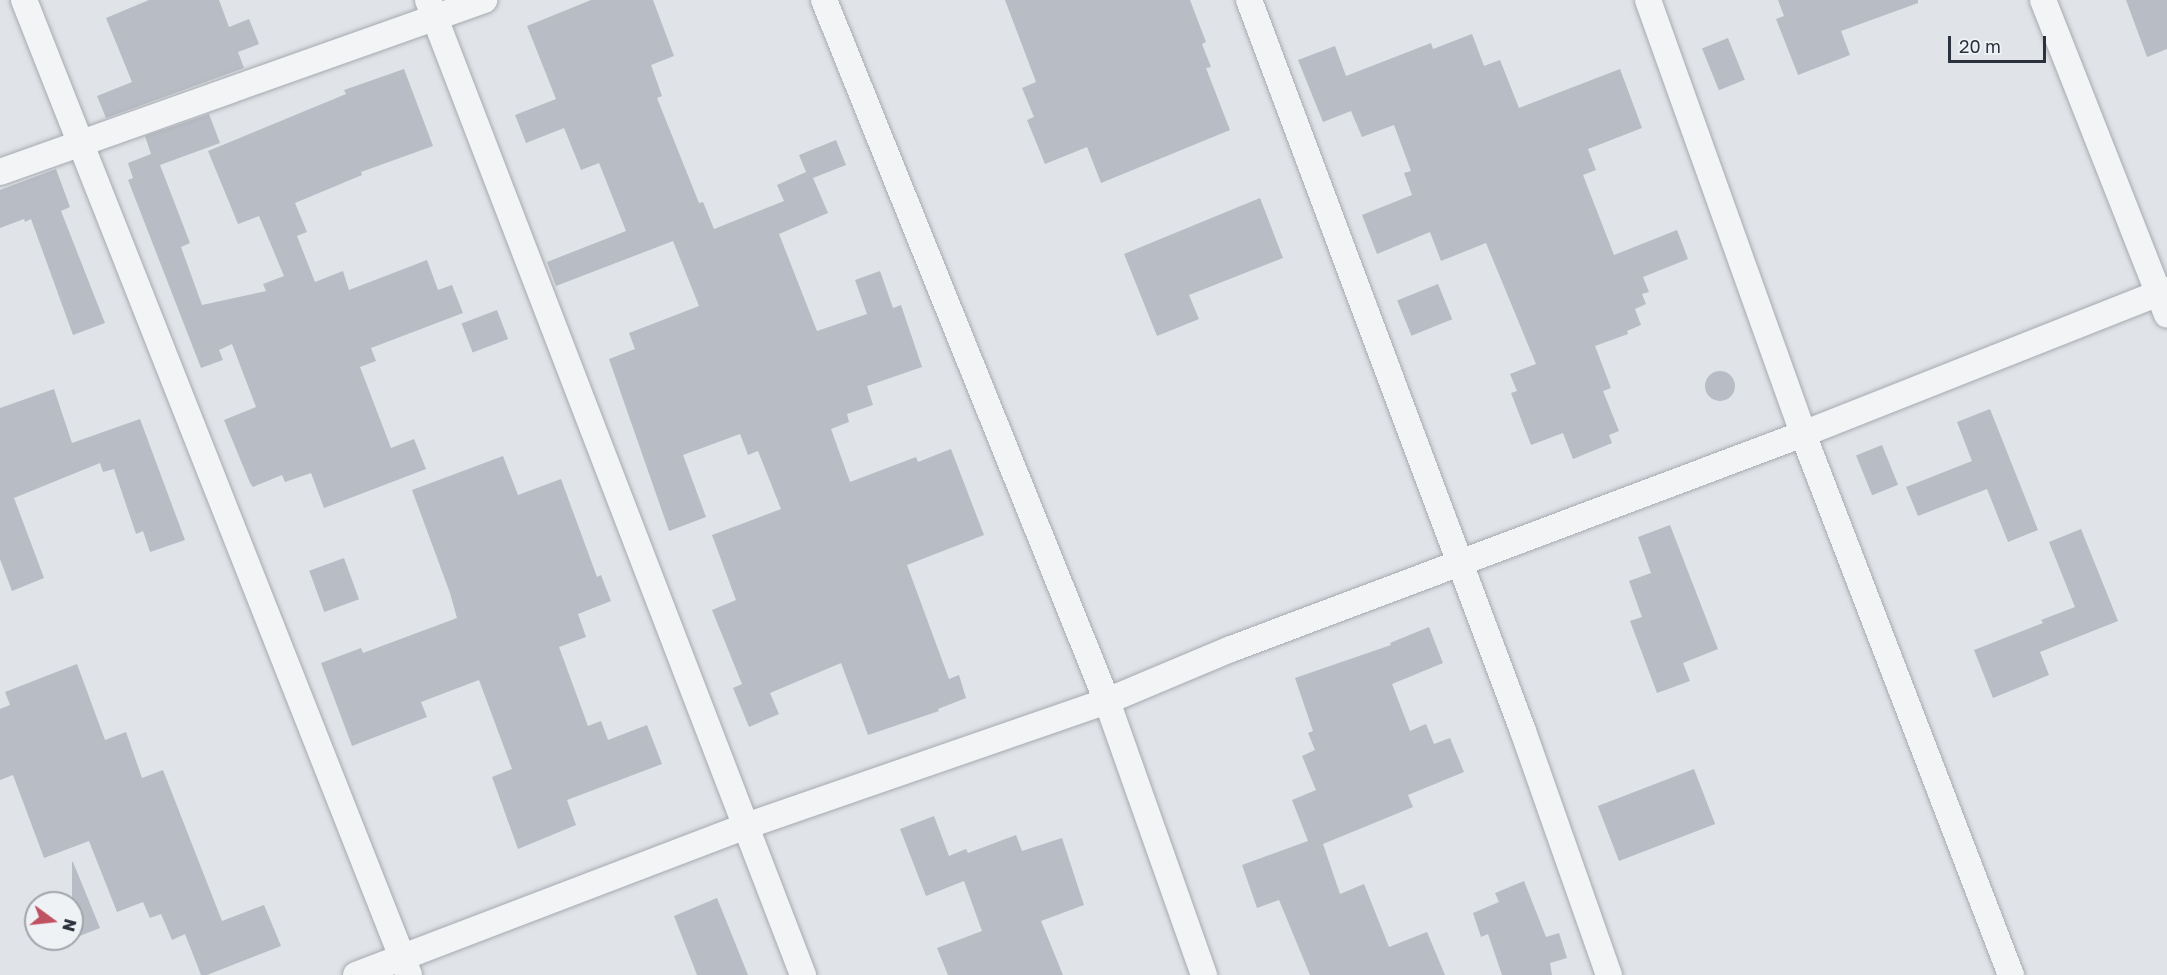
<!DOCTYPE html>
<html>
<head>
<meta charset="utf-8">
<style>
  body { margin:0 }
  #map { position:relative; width:2167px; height:975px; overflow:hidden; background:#e0e3e7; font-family:"Golos Text",sans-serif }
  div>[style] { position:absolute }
  .building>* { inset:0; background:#b8bcc4; transform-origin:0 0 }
  .round { border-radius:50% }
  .roads { filter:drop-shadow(0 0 2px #a6aab1) drop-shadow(0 0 2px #a6aab1) }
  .minor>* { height:26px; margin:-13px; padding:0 13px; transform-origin:13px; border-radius:13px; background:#f2f4f6 }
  span { translate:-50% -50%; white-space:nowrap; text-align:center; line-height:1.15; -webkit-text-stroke:4.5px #eff2f5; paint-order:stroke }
  .north { position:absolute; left:24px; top:891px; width:60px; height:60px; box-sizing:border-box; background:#eff2f5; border:2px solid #a1a5ab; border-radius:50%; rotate:105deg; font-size:16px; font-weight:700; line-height:24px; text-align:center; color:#2b313d }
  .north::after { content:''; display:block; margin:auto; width:21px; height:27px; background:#bf5262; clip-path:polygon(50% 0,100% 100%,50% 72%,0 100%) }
  .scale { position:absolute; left:1948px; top:36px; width:98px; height:27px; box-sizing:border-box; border:3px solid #2b313d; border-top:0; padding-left:8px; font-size:18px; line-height:21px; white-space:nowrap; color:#2b313d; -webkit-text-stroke:4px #eff2f5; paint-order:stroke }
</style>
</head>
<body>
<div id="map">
  <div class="building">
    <i style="clip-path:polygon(149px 0,219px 0,229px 27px,249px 19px,259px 44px,238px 52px,244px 68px,106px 118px,97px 96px,132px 82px,106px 18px)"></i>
    <i style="clip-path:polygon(591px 0,653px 0,674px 56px,651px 65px,662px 96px,657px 98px,699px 203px,703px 202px,714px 229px,784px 201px,777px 185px,806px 172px,799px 155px,836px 140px,846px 165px,813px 178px,828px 213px,779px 234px,817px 331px,867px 314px,855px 280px,880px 271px,893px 308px,901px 305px,922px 367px,867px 386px,873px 405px,847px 414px,849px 422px,831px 429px,850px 482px,916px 457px,918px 462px,951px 449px,984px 535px,907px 565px,949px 679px,959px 675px,966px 698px,938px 709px,939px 711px,868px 735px,841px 663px,770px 693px,779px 714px,749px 727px,733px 688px,742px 684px,712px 610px,736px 600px,712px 535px,781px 509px,758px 451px,748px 455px,740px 434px,683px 455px,706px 517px,669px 531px,609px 359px,635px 349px,629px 333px,699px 306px,673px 241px,556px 286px,547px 262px,626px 231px,599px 163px,581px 170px,564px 128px,526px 143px,515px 115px,556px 99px,527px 26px)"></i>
    <i style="clip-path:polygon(1005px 0,1190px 0,1206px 42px,1202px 44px,1211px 67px,1206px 68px,1230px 130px,1101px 183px,1087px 147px,1045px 164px,1027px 120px,1034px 117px,1022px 88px,1036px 82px)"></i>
    <i style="clip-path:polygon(1778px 0,1918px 0,1918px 3px,1841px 31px,1850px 55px,1798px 75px,1776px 19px,1784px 16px)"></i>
    <i style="clip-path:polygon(2126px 0,2167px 0,2167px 49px,2147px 57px)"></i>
    <i style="clip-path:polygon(1472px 34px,1484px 66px,1500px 60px,1519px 108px,1620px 69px,1642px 128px,1588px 149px,1596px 170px,1583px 175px,1614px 255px,1677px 230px,1688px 259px,1643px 277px,1649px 292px,1642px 294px,1646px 304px,1635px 309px,1641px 325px,1627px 331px,1628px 334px,1595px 346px,1611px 388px,1603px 391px,1619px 431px,1609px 435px,1612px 443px,1573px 459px,1563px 433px,1531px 445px,1511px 393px,1517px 391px,1510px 374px,1536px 364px,1486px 243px,1441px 261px,1430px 232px,1377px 254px,1362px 215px,1412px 195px,1404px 173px,1411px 171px,1394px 125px,1362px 137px,1351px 111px,1323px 122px,1298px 60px,1335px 46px,1346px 76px,1431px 43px,1433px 49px)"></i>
    <i style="left:1728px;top:38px;width:45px;height:28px;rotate:68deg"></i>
    <i style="clip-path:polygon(404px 69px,433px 146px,361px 172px,362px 175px,295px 203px,307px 232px,297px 236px,315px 282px,343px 271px,349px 290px,427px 260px,438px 290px,452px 285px,463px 313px,371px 348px,376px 361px,360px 367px,391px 448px,414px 439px,426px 469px,324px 508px,311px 473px,285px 482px,282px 475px,253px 487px,250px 483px,224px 420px,256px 407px,232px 344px,219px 350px,223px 360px,201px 368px,128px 180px,133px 178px,128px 163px,151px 154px,145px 136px,209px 114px,220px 143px,160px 165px,190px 243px,181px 247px,202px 305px,266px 291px,263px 284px,284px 276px,259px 216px,238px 224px,208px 151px,346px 94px,344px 90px)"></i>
    <i style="clip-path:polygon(56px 169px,70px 207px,61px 211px,105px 323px,73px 335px,31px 219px,25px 222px,24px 219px,0 228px,0 190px)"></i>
    <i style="clip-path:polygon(1260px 198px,1283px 258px,1189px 295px,1199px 319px,1157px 336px,1124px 254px)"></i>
    <i style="left:1438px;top:284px;width:38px;height:44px;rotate:68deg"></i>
    <i style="left:497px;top:310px;width:31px;height:38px;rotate:69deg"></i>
    <i class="round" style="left:1705px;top:371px;width:30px;height:30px"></i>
    <i style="clip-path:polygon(54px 389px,72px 443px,140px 419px,185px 540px,150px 552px,143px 531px,136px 534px,114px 469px,103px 472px,100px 463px,14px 498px,44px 578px,12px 591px,0 559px,0 408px)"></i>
    <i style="clip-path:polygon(1990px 409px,2038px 530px,2008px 542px,1987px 489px,1918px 516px,1906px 487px,1972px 461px,1957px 422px)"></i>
    <i style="left:1882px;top:445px;width:43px;height:28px;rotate:68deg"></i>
    <i style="clip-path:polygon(503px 456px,518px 495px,561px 479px,597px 577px,601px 575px,611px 601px,578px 614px,586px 637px,559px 647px,588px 726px,601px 721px,608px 740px,647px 725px,662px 764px,567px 800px,576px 825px,518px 849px,492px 777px,512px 769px,479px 680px,421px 702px,427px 717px,352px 746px,321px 663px,361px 648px,363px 653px,457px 618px,450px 593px,412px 490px)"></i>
    <i style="clip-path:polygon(1670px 525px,1718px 649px,1683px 663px,1690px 681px,1657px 693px,1630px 621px,1642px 617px,1629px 581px,1651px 573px,1638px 537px)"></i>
    <i style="clip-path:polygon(2081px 529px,2118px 621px,2040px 652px,2049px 675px,1993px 698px,1974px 650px,2043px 623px,2041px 620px,2075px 607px,2049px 542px)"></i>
    <i style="left:344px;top:558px;width:44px;height:37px;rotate:70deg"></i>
    <i style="clip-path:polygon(1429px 627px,1443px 663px,1392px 684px,1410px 731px,1426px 724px,1434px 744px,1450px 738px,1464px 772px,1408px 795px,1413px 807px,1323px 844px,1340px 894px,1364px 884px,1389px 947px,1427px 932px,1445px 975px,1310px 975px,1279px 900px,1257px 908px,1242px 865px,1308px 841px,1292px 800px,1316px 790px,1302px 756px,1315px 750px,1308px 733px,1313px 731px,1295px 678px,1391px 645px,1390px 643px)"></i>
    <i style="clip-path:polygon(77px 664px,105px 740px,126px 732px,142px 778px,163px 770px,222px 921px,264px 905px,281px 946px,207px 975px,201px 975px,185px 934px,172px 940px,161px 914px,150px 918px,143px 902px,117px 912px,89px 841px,44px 858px,13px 775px,0 780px,0 709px,10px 705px,5px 692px)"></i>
    <i style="left:1694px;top:769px;width:59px;height:103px;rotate:69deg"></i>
    <i style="clip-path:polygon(934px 816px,949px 856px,966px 849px,968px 853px,1016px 835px,1022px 851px,1062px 838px,1084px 905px,1041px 921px,1063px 975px,948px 975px,937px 948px,982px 931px,964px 881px,926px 896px,900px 829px)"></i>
    <i style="clip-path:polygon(73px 862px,100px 928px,72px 939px,72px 862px)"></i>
    <i style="clip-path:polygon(1524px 881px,1546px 937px,1559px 933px,1567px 958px,1550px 963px,1552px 975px,1502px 975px,1488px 934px,1481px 937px,1473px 913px,1499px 902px,1495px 893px)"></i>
    <i style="clip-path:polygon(717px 898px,748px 975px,697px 975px,674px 916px)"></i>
  </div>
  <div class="roads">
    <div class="minor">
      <i style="left:24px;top:0;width:1048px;rotate:68.45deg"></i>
      <i style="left:428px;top:0;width:1045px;rotate:68.96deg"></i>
      <i style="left:824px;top:0;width:756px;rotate:68.02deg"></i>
      <i style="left:1107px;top:701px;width:291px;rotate:70.5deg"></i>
      <i style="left:1249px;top:0;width:781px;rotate:69.45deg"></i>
      <i style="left:1523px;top:731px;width:259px;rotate:70.6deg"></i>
      <i style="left:1648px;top:0;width:461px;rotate:70.3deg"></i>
      <i style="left:1803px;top:434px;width:580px;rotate:68.97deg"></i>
      <i style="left:2043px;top:0;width:338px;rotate:68.5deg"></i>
      <i style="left:0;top:172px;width:514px;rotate:-19.56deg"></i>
      <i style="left:356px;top:975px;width:417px;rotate:-20.9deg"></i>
      <i style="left:746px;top:826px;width:382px;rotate:-19.1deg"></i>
      <i style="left:1107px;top:701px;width:134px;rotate:-22.8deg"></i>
      <i style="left:1231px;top:649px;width:611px;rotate:-20.6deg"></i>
      <i style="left:1803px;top:434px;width:391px;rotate:-21.6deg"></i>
    </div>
  </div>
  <div class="north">N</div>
  <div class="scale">20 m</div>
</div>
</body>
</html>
